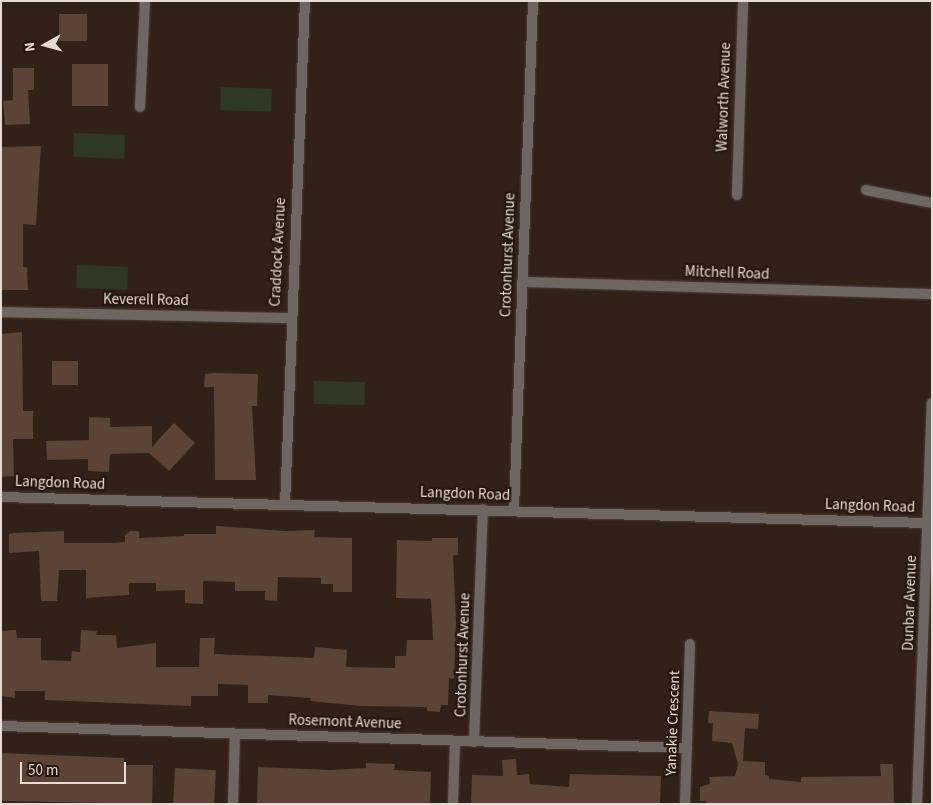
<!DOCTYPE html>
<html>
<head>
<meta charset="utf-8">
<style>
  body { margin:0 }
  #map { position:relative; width:933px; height:805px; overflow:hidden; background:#312118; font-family:"Source Sans 3",sans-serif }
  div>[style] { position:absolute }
  .green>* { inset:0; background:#2f3825; transform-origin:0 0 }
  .building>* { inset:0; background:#5b4335; transform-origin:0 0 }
  .roads { filter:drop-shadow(0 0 1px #4e3f36) drop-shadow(0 0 1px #4e3f36) }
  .minor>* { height:10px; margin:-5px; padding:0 5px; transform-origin:5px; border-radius:5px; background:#6e6661 }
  span { translate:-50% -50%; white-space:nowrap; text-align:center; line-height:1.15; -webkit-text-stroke:4.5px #27180f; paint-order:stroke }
  .street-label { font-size:15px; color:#e6dad4 }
  .frame { position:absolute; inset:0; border:2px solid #e6dad4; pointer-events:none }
  .north { position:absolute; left:20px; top:20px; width:50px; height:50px; -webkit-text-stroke:4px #27180f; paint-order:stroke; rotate:263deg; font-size:14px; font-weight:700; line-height:20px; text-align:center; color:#e6dad4 }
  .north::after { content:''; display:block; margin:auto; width:18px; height:22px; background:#e6dad4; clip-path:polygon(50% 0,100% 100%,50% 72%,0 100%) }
  .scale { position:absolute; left:20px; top:762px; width:106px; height:22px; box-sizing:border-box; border:2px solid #e6dad4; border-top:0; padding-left:6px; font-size:15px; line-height:18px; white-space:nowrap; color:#e6dad4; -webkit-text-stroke:4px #27180f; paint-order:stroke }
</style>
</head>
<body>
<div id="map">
  <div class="green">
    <i style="left:221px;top:87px;width:51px;height:23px;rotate:2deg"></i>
    <i style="left:74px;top:133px;width:51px;height:24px;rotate:2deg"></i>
    <i style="left:77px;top:265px;width:51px;height:23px;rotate:2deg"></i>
    <i style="left:314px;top:381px;width:51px;height:23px;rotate:1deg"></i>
  </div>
  <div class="building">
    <i style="left:59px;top:14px;width:28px;height:27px"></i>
    <i style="left:72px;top:64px;width:36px;height:42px"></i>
    <i style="clip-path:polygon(13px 68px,34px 68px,34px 90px,28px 90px,30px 124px,5px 125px,3px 101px,13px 100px)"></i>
    <i style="clip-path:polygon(41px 146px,36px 225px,23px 224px,23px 267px,27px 267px,28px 290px,1px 290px,1px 147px)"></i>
    <i style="clip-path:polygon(22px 332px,23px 411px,33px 411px,33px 439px,13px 439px,14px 476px,1px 477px,1px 334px)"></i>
    <i style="left:52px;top:361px;width:26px;height:24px"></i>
    <i style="clip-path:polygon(214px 373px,258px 374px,257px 406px,252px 406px,256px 480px,215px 480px,214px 387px,204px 387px,205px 374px)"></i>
    <i style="clip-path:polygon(89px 417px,110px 418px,110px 427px,152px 426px,152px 447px,174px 423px,195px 443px,169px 471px,149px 453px,110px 454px,109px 472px,88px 471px,88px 459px,47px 460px,46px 441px,89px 440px)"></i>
    <i style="clip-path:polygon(216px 526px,286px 531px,315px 530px,314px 537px,352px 538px,352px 592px,333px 592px,333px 584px,321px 584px,321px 578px,278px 577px,277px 601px,265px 600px,265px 591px,235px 591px,235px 582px,203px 581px,203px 604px,185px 603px,185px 590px,156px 591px,156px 583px,129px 583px,129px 595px,86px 598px,86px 570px,59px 570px,57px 601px,41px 601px,39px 551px,9px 553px,9px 534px,13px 533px,64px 531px,64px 543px,110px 543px,125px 542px,125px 535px,130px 531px,139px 531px,139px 538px,184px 536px,184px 534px,216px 534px)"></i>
    <i style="clip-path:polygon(432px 538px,458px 538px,458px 555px,453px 555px,456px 622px,454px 679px,449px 678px,448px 705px,441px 705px,440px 712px,427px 711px,427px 707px,361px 706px,310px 701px,311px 698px,268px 695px,268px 703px,248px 703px,248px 685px,218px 684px,218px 696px,191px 696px,191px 706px,45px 700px,45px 691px,15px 691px,15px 698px,1px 696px,1px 631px,16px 630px,17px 638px,41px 638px,41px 660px,71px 661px,72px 651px,80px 652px,81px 630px,97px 631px,96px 635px,116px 635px,117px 648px,156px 643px,156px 667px,199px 667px,200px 638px,215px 638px,214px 654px,314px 658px,315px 647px,347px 650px,346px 667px,395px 668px,395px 656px,406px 656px,407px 640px,433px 640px,431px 599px,396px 598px,397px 540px,432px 541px)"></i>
    <i style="clip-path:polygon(709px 711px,759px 714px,758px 729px,745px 728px,743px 761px,765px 762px,765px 775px,769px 776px,769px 779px,801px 782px,801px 777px,881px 776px,880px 764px,893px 764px,894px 804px,706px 804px,706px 801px,700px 801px,700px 787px,710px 784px,709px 777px,735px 776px,738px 764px,732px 743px,712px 741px,713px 723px,708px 723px)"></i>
    <i style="clip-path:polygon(1px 753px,124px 758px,124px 765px,153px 765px,152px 804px,1px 801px)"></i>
    <i style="clip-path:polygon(516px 759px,517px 775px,529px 774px,530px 784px,569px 787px,570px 774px,661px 776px,660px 804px,471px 804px,472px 775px,503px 776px,502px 760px)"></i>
    <i style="clip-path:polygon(366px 763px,395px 764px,394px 770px,431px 772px,430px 804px,257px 804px,258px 767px,330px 770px,366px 768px)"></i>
    <i style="left:175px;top:768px;width:41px;height:36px;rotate:3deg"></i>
  </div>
  <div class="roads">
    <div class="minor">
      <i style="left:140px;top:107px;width:106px;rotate:-87.3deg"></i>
      <i style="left:866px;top:190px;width:67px;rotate:11.1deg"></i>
      <i style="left:737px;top:195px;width:194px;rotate:-88.2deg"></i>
      <i style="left:522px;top:282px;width:410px;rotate:1.7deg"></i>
      <i style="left:1px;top:312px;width:289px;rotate:1.2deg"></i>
      <i style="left:1px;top:497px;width:927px;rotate:1.61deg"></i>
      <i style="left:285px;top:505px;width:504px;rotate:-87.73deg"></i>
      <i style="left:514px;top:510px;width:509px;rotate:-87.86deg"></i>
      <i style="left:1px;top:726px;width:686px;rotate:1.84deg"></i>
      <i style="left:474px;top:742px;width:233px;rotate:-87.8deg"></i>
      <i style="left:233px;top:804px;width:70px;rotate:-88.4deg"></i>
      <i style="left:453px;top:804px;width:63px;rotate:-88.2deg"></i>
      <i style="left:685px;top:804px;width:160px;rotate:-88.2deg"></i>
      <i style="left:917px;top:804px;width:401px;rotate:-87.9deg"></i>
    </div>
  </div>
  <div class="street-label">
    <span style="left:724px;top:97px;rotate:-88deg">Walworth Avenue</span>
    <span style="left:278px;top:252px;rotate:-87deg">Craddock Avenue</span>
    <span style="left:508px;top:255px;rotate:-88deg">Crotonhurst Avenue</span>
    <span style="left:727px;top:273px;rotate:2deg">Mitchell Road</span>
    <span style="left:146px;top:300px;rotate:1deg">Keverell Road</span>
    <span style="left:60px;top:483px;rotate:2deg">Langdon Road</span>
    <span style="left:465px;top:494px;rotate:2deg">Langdon Road</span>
    <span style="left:870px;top:506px;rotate:2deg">Langdon Road</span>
    <span style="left:910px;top:603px;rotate:-88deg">Dunbar Avenue</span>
    <span style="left:463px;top:655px;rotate:-88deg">Crotonhurst Avenue</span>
    <span style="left:345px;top:722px;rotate:2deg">Rosemont Avenue</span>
    <span style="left:673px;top:723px;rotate:-88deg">Yanakie Crescent</span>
  </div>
  <div class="frame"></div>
  <div class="north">N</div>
  <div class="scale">50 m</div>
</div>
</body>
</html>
